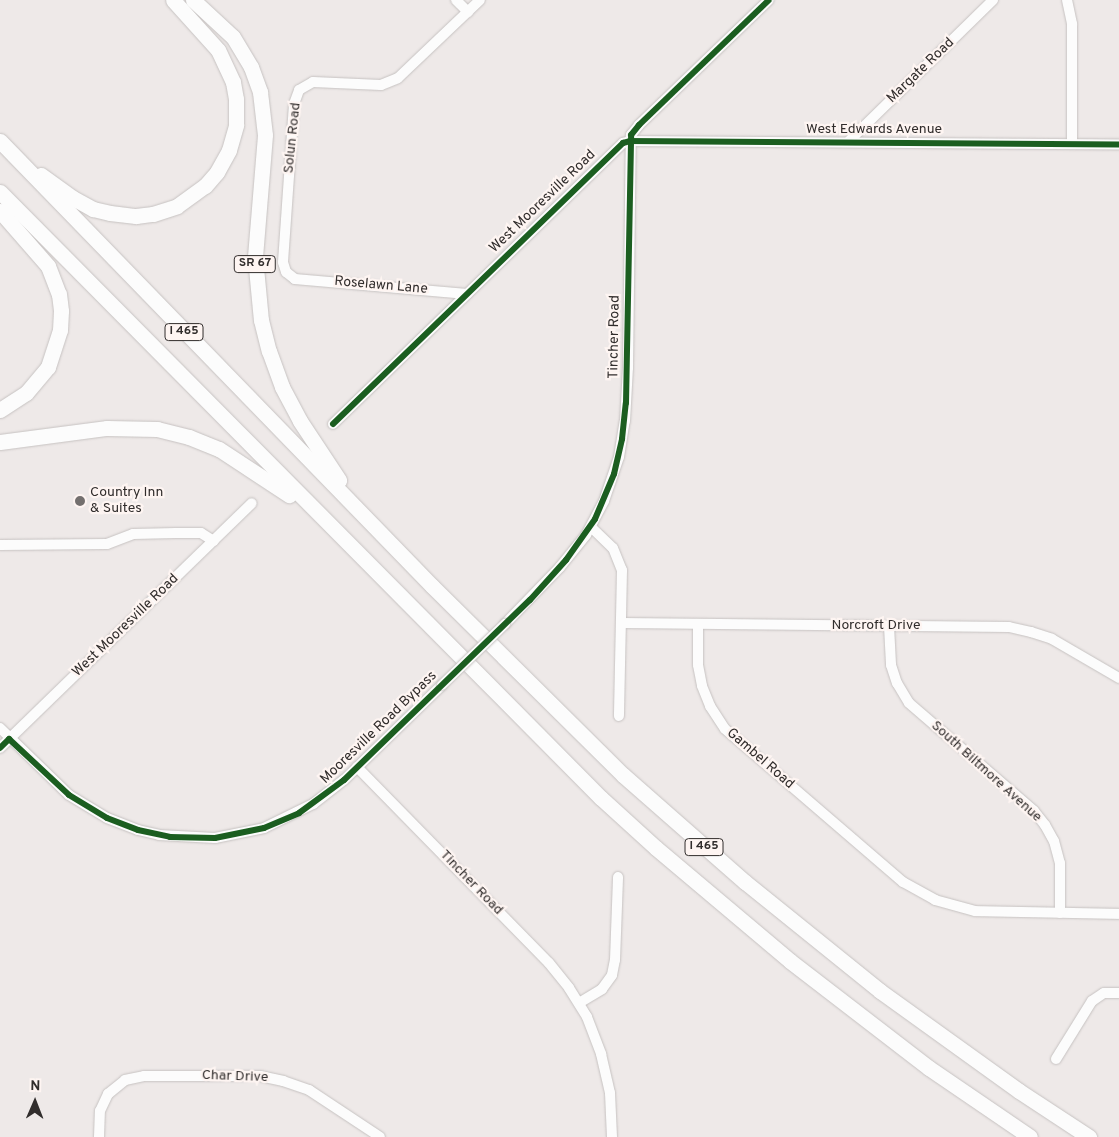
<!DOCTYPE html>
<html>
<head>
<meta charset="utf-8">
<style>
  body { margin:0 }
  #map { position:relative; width:1119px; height:1137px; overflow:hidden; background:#eee9e8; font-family:Overpass,sans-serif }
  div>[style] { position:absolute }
  .roads { filter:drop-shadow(0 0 1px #c6c2c1) drop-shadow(0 0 1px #c6c2c1) }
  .minor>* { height:10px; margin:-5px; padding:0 5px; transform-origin:5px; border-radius:5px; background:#fcfcfc }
  .highway>* { height:15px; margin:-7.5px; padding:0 7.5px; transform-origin:7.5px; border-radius:7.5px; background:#fcfcfc }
  .bridges { filter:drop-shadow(0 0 1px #c6c2c1) drop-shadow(0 0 1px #c6c2c1) }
  .minor-bridge>* { height:10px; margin:-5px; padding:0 5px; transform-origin:5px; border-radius:5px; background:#fcfcfc }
  .cycleway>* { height:6px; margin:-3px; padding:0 3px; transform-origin:3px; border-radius:3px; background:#1b5e20 }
  .dots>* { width:14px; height:14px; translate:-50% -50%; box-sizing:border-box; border:2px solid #fef5f2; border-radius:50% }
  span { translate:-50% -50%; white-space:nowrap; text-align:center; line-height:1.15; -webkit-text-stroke:4.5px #fef5f2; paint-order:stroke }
  .shield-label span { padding:1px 4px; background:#fef5f2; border:1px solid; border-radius:4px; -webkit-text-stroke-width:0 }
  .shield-label { font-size:12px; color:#312d2c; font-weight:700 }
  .street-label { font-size:14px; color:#312d2c }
  .poi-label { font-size:14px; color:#312d2c }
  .left { translate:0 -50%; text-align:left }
  .north { position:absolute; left:10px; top:1077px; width:50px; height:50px; -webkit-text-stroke:4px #fef5f2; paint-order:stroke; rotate:1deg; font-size:14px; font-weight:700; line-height:20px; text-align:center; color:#312d2c }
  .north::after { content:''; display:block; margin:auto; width:18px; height:22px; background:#312d2c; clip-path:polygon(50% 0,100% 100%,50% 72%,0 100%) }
</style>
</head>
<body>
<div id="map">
  <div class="roads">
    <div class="minor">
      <i style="left:456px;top:0;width:17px;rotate:45deg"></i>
      <i style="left:1067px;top:0;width:25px;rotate:78deg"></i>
      <i style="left:1072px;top:24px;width:119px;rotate:90deg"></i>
      <i style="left:848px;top:142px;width:203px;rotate:-44.4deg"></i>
      <i style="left:467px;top:294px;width:173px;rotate:-175deg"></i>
      <i style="left:295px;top:279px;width:11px;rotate:-142deg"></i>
      <i style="left:286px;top:272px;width:10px;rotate:-107deg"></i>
      <i style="left:283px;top:262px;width:158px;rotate:-86deg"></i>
      <i style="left:294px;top:104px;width:15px;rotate:-70deg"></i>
      <i style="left:299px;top:90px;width:16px;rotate:-30deg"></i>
      <i style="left:313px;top:82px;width:68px;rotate:2.5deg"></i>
      <i style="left:381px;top:85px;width:18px;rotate:-22deg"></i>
      <i style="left:398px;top:78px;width:113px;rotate:-43.6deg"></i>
      <i style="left:333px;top:424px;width:404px;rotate:-44.1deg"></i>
      <i style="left:623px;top:143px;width:7px;rotate:-16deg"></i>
      <i style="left:630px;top:141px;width:489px;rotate:0.4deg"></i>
      <i style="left:591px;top:527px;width:30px;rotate:44deg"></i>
      <i style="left:613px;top:548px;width:24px;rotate:68deg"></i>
      <i style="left:622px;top:570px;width:146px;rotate:91.2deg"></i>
      <i style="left:0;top:545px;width:107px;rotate:-0.5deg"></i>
      <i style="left:107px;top:544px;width:28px;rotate:-21deg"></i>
      <i style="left:133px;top:534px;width:43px;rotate:-1.3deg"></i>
      <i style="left:176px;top:533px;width:25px"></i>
      <i style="left:201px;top:533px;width:15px;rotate:32deg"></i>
      <i style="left:622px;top:623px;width:387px;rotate:0.6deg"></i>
      <i style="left:1009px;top:627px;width:23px;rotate:13deg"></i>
      <i style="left:1031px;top:632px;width:22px;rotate:18deg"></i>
      <i style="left:1052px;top:639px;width:78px;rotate:30.2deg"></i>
      <i style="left:505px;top:624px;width:79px;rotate:-46deg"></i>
      <i style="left:560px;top:567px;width:41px;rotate:-50.9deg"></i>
      <i style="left:586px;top:535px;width:38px;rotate:-62deg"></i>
      <i style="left:604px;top:501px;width:46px;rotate:-71.2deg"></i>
      <i style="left:619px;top:457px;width:36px;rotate:-81deg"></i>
      <i style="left:625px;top:421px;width:53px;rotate:-86.8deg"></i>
      <i style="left:628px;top:368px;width:233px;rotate:-89.3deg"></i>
      <i style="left:631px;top:135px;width:13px;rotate:-51deg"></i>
      <i style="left:639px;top:125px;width:180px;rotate:-43.9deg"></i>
      <i style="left:698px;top:624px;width:41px;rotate:90deg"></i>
      <i style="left:698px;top:665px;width:21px;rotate:79deg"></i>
      <i style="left:702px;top:686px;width:22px;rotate:68deg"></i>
      <i style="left:710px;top:706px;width:27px;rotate:57deg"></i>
      <i style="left:725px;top:729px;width:235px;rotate:40.7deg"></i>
      <i style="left:903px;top:882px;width:37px;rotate:29deg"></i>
      <i style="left:935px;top:900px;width:41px;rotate:15.4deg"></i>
      <i style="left:975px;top:911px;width:144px;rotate:1.2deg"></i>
      <i style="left:889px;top:626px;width:39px;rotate:87deg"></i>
      <i style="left:891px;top:665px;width:19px;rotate:72deg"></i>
      <i style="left:897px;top:683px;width:23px;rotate:59deg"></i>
      <i style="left:909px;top:703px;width:165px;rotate:40.8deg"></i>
      <i style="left:1034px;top:811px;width:18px;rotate:52deg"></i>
      <i style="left:1045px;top:825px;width:18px;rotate:61deg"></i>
      <i style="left:1054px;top:841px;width:23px;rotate:75deg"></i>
      <i style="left:1060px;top:863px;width:50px;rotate:90deg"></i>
      <i style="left:0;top:728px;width:96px;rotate:44.2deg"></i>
      <i style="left:69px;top:795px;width:44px;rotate:31.2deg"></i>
      <i style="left:107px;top:818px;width:33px;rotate:21deg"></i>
      <i style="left:138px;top:830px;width:22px;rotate:13deg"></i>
      <i style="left:159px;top:835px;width:56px;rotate:3.1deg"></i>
      <i style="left:215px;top:838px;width:50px;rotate:-11.5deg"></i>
      <i style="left:264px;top:828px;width:55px;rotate:-26.1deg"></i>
      <i style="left:313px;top:804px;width:39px;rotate:-38deg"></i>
      <i style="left:344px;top:780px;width:136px;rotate:-44.1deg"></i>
      <i style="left:0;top:748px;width:351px;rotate:-44.2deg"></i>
      <i style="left:357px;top:767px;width:274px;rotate:45.6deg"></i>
      <i style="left:549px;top:963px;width:32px;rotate:51deg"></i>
      <i style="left:569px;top:988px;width:34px;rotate:58deg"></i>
      <i style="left:587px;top:1017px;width:40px;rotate:69deg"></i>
      <i style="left:601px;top:1054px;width:40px;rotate:77deg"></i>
      <i style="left:610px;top:1093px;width:44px;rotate:87.4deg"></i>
      <i style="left:579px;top:1003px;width:27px;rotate:-31deg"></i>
      <i style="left:602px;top:989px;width:17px;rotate:-54deg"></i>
      <i style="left:612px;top:975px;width:15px;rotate:-79deg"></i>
      <i style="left:615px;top:960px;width:83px;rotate:-87.9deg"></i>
      <i style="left:1056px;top:1059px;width:68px;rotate:-58.2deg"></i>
      <i style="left:1092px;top:1001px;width:14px;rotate:-34deg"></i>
      <i style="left:1104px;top:993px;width:15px"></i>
      <i style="left:99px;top:1137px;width:26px;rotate:-88deg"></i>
      <i style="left:100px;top:1111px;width:19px;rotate:-65deg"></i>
      <i style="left:108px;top:1094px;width:22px;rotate:-39deg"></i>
      <i style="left:125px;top:1080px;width:19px;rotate:-12deg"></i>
      <i style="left:144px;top:1076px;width:116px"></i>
      <i style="left:260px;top:1076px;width:24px;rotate:12deg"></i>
      <i style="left:283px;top:1081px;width:28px;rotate:19deg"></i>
      <i style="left:309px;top:1090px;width:85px;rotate:33.5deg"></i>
    </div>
    <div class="highway">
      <i style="left:193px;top:0;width:54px;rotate:42.8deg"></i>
      <i style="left:233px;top:37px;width:35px;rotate:59deg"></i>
      <i style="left:251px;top:67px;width:27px;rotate:70deg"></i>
      <i style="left:260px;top:92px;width:43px;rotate:83.4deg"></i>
      <i style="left:265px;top:135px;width:122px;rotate:94.7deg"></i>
      <i style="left:255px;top:257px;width:63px;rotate:84.6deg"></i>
      <i style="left:261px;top:320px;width:32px;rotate:76deg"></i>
      <i style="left:269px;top:351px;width:38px;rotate:70deg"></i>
      <i style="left:282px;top:387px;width:38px;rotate:62deg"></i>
      <i style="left:300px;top:421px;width:71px;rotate:56.5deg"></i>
      <i style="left:0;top:141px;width:620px;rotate:45.85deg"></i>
      <i style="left:432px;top:586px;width:269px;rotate:44.7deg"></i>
      <i style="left:623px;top:775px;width:162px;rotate:41.3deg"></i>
      <i style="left:745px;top:882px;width:174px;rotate:38.9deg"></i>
      <i style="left:880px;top:991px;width:171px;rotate:35.7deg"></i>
      <i style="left:1019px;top:1091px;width:84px;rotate:33.3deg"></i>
      <i style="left:41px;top:175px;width:39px;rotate:36deg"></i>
      <i style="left:73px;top:198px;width:23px;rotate:29deg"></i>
      <i style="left:93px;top:209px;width:17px;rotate:13deg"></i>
      <i style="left:110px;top:213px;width:26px;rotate:7deg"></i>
      <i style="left:136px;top:216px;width:17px;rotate:-7deg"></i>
      <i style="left:153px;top:214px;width:25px;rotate:-18deg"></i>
      <i style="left:177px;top:206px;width:34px;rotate:-36deg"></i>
      <i style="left:205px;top:186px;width:18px;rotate:-49deg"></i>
      <i style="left:217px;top:172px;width:25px;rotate:-61deg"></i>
      <i style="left:229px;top:150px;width:26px;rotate:-74deg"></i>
      <i style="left:236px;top:125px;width:26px;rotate:-90deg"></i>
      <i style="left:236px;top:99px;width:17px;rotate:-100deg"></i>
      <i style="left:233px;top:82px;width:35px;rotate:-115deg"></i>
      <i style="left:218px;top:50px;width:67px;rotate:-132deg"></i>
      <i style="left:0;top:192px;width:853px;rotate:45.24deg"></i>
      <i style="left:601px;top:798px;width:74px;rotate:42.3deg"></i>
      <i style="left:656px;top:848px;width:175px;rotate:40.1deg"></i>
      <i style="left:790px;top:961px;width:175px;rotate:37.6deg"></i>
      <i style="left:929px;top:1068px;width:122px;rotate:34.3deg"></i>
      <i style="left:0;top:211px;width:73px;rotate:48.9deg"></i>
      <i style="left:48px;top:266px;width:30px;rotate:69deg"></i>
      <i style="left:59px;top:294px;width:17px;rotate:83deg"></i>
      <i style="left:61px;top:311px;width:19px;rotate:93deg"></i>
      <i style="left:60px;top:330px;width:39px;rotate:108deg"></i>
      <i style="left:48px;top:367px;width:34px;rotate:130deg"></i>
      <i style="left:26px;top:393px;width:31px;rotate:147deg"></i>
      <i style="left:0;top:442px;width:108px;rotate:-7.5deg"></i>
      <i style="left:107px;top:428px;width:50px;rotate:1.1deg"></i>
      <i style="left:157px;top:429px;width:33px;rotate:14deg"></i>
      <i style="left:189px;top:437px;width:32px;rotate:22deg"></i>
      <i style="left:219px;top:449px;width:84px;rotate:33.3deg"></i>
    </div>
  </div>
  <div class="bridges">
    <div class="minor-bridge">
      <i style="left:442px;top:685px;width:88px;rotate:-44.1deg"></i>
    </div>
  </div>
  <div class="cycleway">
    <i style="left:333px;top:424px;width:404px;rotate:-44.1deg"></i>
    <i style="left:623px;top:143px;width:7px;rotate:-16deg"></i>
    <i style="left:630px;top:141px;width:489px;rotate:0.4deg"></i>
    <i style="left:0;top:748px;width:13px;rotate:-45deg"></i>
    <i style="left:9px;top:739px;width:82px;rotate:43deg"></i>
    <i style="left:69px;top:795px;width:44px;rotate:31.2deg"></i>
    <i style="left:107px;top:818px;width:33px;rotate:21deg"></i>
    <i style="left:138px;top:830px;width:33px;rotate:12deg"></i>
    <i style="left:170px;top:837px;width:45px;rotate:1.3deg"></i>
    <i style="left:215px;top:838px;width:50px;rotate:-11.5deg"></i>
    <i style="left:264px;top:828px;width:38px;rotate:-23deg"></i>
    <i style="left:299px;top:813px;width:56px;rotate:-36.3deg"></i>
    <i style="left:344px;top:780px;width:259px;rotate:-44.1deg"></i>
    <i style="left:530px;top:600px;width:54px;rotate:-48deg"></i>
    <i style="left:566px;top:560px;width:50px;rotate:-54.7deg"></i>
    <i style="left:595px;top:519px;width:49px;rotate:-67.1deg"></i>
    <i style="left:614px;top:474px;width:36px;rotate:-77deg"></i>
    <i style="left:622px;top:439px;width:36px;rotate:-84deg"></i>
    <i style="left:626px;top:403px;width:268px;rotate:-88.9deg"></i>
    <i style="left:631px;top:135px;width:13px;rotate:-51deg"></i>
    <i style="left:639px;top:125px;width:180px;rotate:-43.9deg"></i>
  </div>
  <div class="dots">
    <i style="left:80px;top:501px;background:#736f6e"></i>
  </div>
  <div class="shield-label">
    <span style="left:255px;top:264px">SR 67</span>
    <span style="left:184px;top:332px">I 465</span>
    <span style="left:704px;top:847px">I 465</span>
  </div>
  <div class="street-label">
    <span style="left:921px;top:71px;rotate:-44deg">Margate Road</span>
    <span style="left:874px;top:130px">West Edwards Avenue</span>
    <span style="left:293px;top:138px;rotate:-84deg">Solun Road</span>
    <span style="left:543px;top:202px;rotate:-44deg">West Mooresville Road</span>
    <span style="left:381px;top:286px;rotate:5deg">Roselawn Lane</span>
    <span style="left:615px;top:337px;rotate:-89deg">Tincher Road</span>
    <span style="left:126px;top:626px;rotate:-44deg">West Mooresville Road</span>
    <span style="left:876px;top:626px">Norcroft Drive</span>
    <span style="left:379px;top:728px;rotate:-44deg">Mooresville Road Bypass</span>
    <span style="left:760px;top:759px;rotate:41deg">Gambel Road</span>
    <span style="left:986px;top:772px;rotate:42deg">South Biltmore Avenue</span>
    <span style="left:471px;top:883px;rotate:46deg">Tincher Road</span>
    <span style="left:235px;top:1077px;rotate:2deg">Char Drive</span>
  </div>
  <div class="poi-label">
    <span class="left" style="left:90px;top:501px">Country Inn<br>&amp; Suites</span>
  </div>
  <div class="north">N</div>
</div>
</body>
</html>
